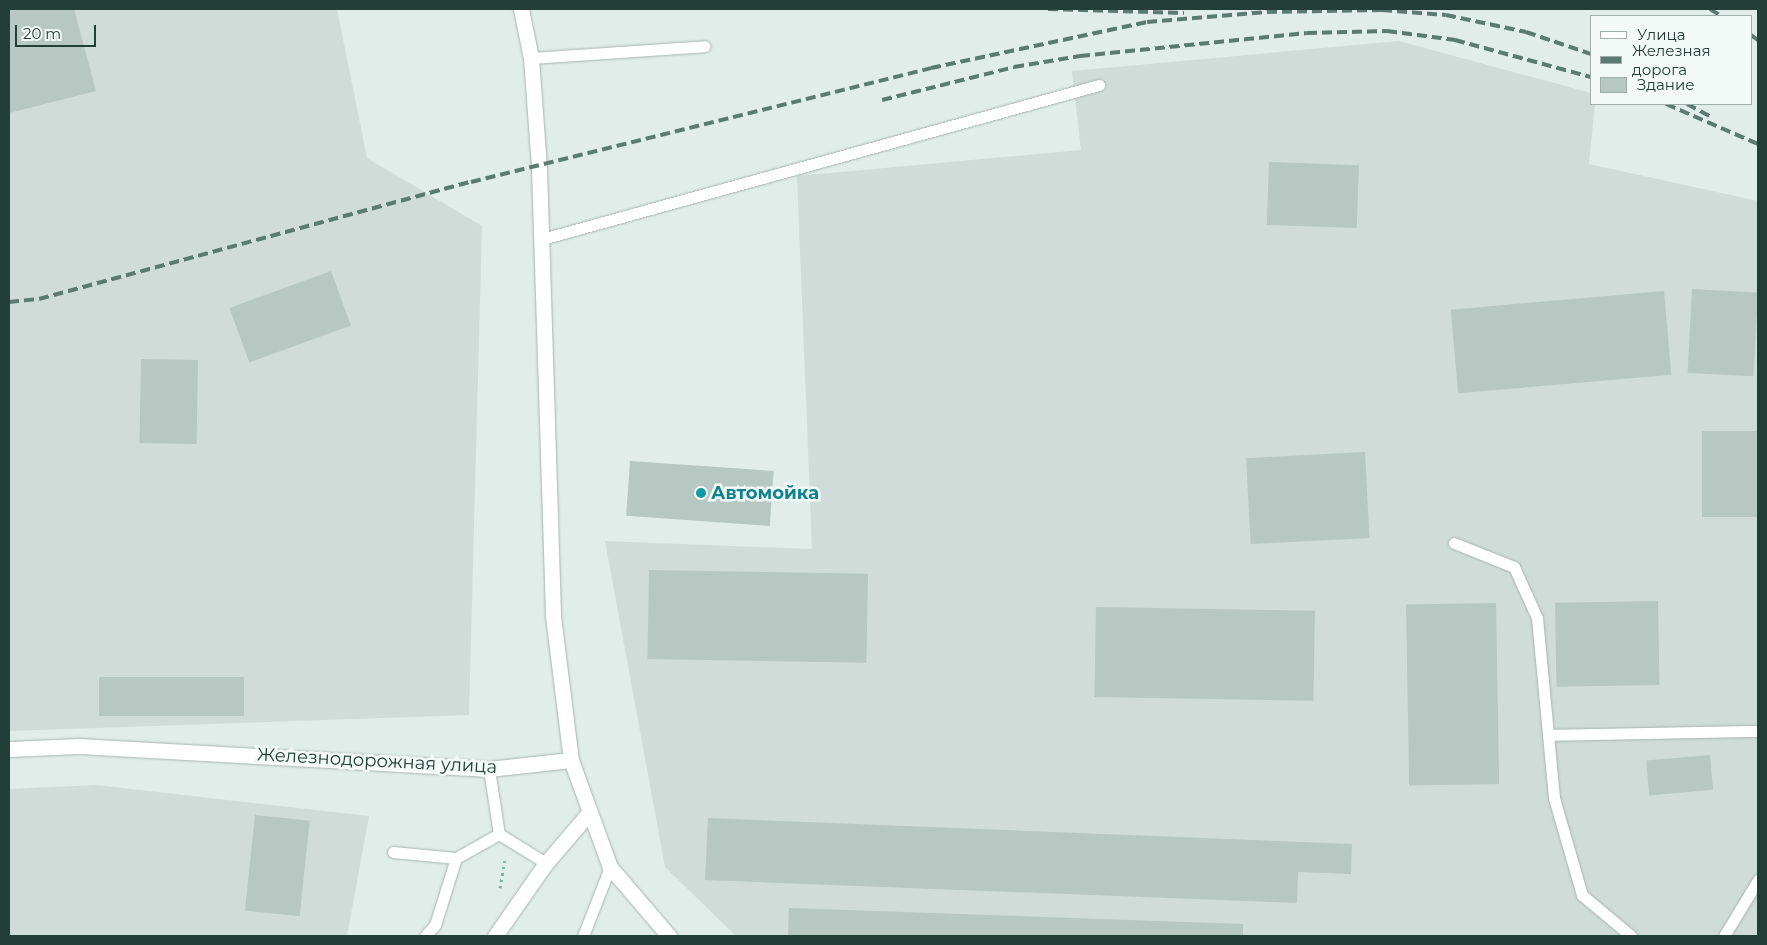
<!DOCTYPE html>
<html>
<head>
<meta charset="utf-8">
<style>
  body { margin:0 }
  #map { position:relative; width:1767px; height:945px; overflow:hidden; background:#e1ede8; font-family:Montserrat,sans-serif }
  div>[style] { position:absolute }
  .built>* { inset:0; background:#d0dcd7 }
  .building>* { inset:0; background:#b7c7c1; transform-origin:0 0 }
  .path>* { height:3px; margin-top:-1.5px; transform-origin:0; background:repeating-linear-gradient(90deg,#81b1a3 0 2.5px,transparent 0 6.5px) }
  .roads { filter:drop-shadow(0 0 1px #a4b5af) drop-shadow(0 0 1px #a4b5af) }
  .lane>* { height:11px; margin:-5.5px; padding:0 5.5px; transform-origin:5.5px; border-radius:5.5px; background:#fff }
  .street>* { height:15px; margin:-7.5px; padding:0 7.5px; transform-origin:7.5px; border-radius:7.5px; background:#fff }
  .secondary>* { height:15px; margin:-7.5px; padding:0 7.5px; transform-origin:7.5px; border-radius:7.5px; background:#fff }
  .rail>* { height:4px; margin-top:-2px; transform-origin:0; background:repeating-linear-gradient(90deg,#5b7a72 0 10px,transparent 0 15px) }
  .dots>* { width:14px; height:14px; translate:-50% -50%; box-sizing:border-box; border:2px solid #f2f9f6; border-radius:50% }
  span { translate:-50% -50%; white-space:nowrap; text-align:center; line-height:1.15; -webkit-text-stroke:5px #f2f9f6; paint-order:stroke }
  .culture-label { font-size:18px; color:#0d838f; font-weight:700 }
  .left { translate:0 -50%; text-align:left }
  .street-label { font-size:18px; color:#213e37 }
  .frame { position:absolute; inset:0; border:10px solid #213e37; pointer-events:none }
  .legend { position:absolute; left:1590px; top:15px; width:162px; height:90px; box-sizing:border-box; background:#f2f9f6; border:1px solid #9eaeaa; margin:0; padding:6px 9px; list-style:none; font-size:15px; color:#213e37 }
  .legend li { display:flex; align-items:center; gap:10px; height:25px }
  .legend b { width:25px; border:1px solid #9eaeaa }
  .scale { position:absolute; left:15px; top:25px; width:81px; height:22px; box-sizing:border-box; border:2px solid #213e37; border-top:0; padding-left:6px; font-size:15px; line-height:18px; white-space:nowrap; color:#213e37; -webkit-text-stroke:4px #f2f9f6; paint-order:stroke }
</style>
</head>
<body>
<div id="map">
  <div class="built">
    <i style="clip-path:polygon(9px 9px,337px 9px,367px 158px,482px 226px,469px 715px,9px 731px)"></i>
    <i style="clip-path:polygon(1399px 41px,1591px 93px,1591px 104px,1595px 104px,1589px 164px,1758px 201px,1758px 936px,736px 936px,665px 867px,605px 541px,812px 549px,797px 176px,1081px 150px,1072px 71px)"></i>
    <i style="clip-path:polygon(96px 785px,369px 816px,347px 936px,9px 936px,9px 789px)"></i>
  </div>
  <div class="building">
    <i style="clip-path:polygon(9px 9px,74px 9px,96px 91px,9px 113px)"></i>
    <i style="left:1269px;top:162px;width:90px;height:63px;rotate:2deg"></i>
    <i style="left:331px;top:271px;width:58px;height:108px;rotate:70deg"></i>
    <i style="left:1692px;top:289px;width:66px;height:84px;rotate:3deg"></i>
    <i style="left:1664px;top:291px;width:84px;height:214px;rotate:85deg"></i>
    <i style="left:141px;top:359px;width:57px;height:84px;rotate:1deg"></i>
    <i style="left:1758px;top:431px;width:86px;height:56px;rotate:90deg"></i>
    <i style="left:1365px;top:452px;width:86px;height:119px;rotate:87deg"></i>
    <i style="left:630px;top:461px;width:144px;height:55px;rotate:4deg"></i>
    <i style="left:649px;top:570px;width:219px;height:89px;rotate:1deg"></i>
    <i style="left:1658px;top:601px;width:84px;height:103px;rotate:89deg"></i>
    <i style="left:1496px;top:603px;width:181px;height:90px;rotate:89deg"></i>
    <i style="left:1096px;top:607px;width:219px;height:90px;rotate:1deg"></i>
    <i style="left:99px;top:677px;width:145px;height:39px"></i>
    <i style="left:1710px;top:755px;width:35px;height:64px;rotate:85deg"></i>
    <i style="left:255px;top:815px;width:55px;height:96px;rotate:6deg"></i>
    <i style="clip-path:polygon(708px 818px,1352px 844px,1351px 874px,1298px 872px,1297px 903px,705px 880px)"></i>
    <i style="clip-path:polygon(789px 908px,1243px 924px,1243px 936px,788px 935px)"></i>
  </div>
  <div class="path">
    <i style="left:500px;top:888px;width:28px;rotate:-80deg"></i>
  </div>
  <div class="roads">
    <div class="lane">
      <i style="left:531px;top:58px;width:174px;rotate:-3.9deg"></i>
      <i style="left:542px;top:239px;width:578px;rotate:-15.46deg"></i>
      <i style="left:1454px;top:543px;width:65px;rotate:21.8deg"></i>
      <i style="left:1514px;top:567px;width:56px;rotate:65.7deg"></i>
      <i style="left:1537px;top:618px;width:181px;rotate:84.6deg"></i>
      <i style="left:1554px;top:798px;width:101px;rotate:73.9deg"></i>
      <i style="left:1582px;top:895px;width:64px;rotate:39.9deg"></i>
      <i style="left:1548px;top:735px;width:210px;rotate:-1.1deg"></i>
      <i style="left:489px;top:769px;width:66px;rotate:81.3deg"></i>
      <i style="left:499px;top:834px;width:55px;rotate:31.7deg"></i>
      <i style="left:393px;top:852px;width:63px;rotate:5.4deg"></i>
      <i style="left:425px;top:936px;width:15px;rotate:-48deg"></i>
      <i style="left:435px;top:925px;width:70px;rotate:-72.6deg"></i>
      <i style="left:456px;top:858px;width:49px;rotate:-29.2deg"></i>
      <i style="left:583px;top:936px;width:74px;rotate:-68.6deg"></i>
      <i style="left:1724px;top:936px;width:66px;rotate:-58.7deg"></i>
    </div>
    <div class="street">
      <i style="left:9px;top:749px;width:70px;rotate:-2.5deg"></i>
      <i style="left:79px;top:746px;width:411px;rotate:3.2deg"></i>
      <i style="left:489px;top:769px;width:82px;rotate:-6.3deg"></i>
      <i style="left:495px;top:936px;width:89px;rotate:-55.1deg"></i>
      <i style="left:546px;top:863px;width:65px;rotate:-49.4deg"></i>
    </div>
    <div class="secondary">
      <i style="left:521px;top:9px;width:50px;rotate:78.5deg"></i>
      <i style="left:531px;top:58px;width:110px;rotate:85.8deg"></i>
      <i style="left:539px;top:168px;width:448px;rotate:88.2deg"></i>
      <i style="left:553px;top:616px;width:145px;rotate:82.9deg"></i>
      <i style="left:571px;top:760px;width:114px;rotate:70deg"></i>
      <i style="left:610px;top:867px;width:91px;rotate:49.5deg"></i>
    </div>
  </div>
  <div class="rail">
    <i style="left:1048px;top:9px;width:136px;rotate:1.7deg"></i>
    <i style="left:1710px;top:9px;width:13px;rotate:32deg"></i>
    <i style="left:1751px;top:35px;width:9px;rotate:36deg"></i>
    <i style="left:882px;top:100px;width:136px;rotate:-14deg"></i>
    <i style="left:1014px;top:67px;width:67px;rotate:-9.5deg"></i>
    <i style="left:1080px;top:56px;width:228px;rotate:-5.8deg"></i>
    <i style="left:1307px;top:33px;width:80px;rotate:-1.4deg"></i>
    <i style="left:1387px;top:31px;width:69px;rotate:7.5deg"></i>
    <i style="left:1455px;top:40px;width:141px;rotate:15.2deg"></i>
    <i style="left:1666px;top:104px;width:100px;rotate:23.5deg"></i>
    <i style="left:1687px;top:104px;width:26px;rotate:28deg"></i>
    <i style="left:9px;top:302px;width:30px;rotate:-6deg"></i>
    <i style="left:39px;top:299px;width:448px;rotate:-15.2deg"></i>
    <i style="left:471px;top:182px;width:474px;rotate:-13.9deg"></i>
    <i style="left:931px;top:68px;width:221px;rotate:-12deg"></i>
    <i style="left:1147px;top:22px;width:120px;rotate:-4.8deg"></i>
    <i style="left:1267px;top:12px;width:115px;rotate:-1deg"></i>
    <i style="left:1382px;top:10px;width:64px;rotate:4.5deg"></i>
    <i style="left:1446px;top:15px;width:82px;rotate:12deg"></i>
    <i style="left:1526px;top:32px;width:69px;rotate:18.7deg"></i>
  </div>
  <div class="dots">
    <i style="left:701px;top:493px;background:#0f9aa8"></i>
  </div>
  <div class="culture-label">
    <span class="left" style="left:711px;top:493px">Автомойка</span>
  </div>
  <div class="street-label">
    <span style="left:377px;top:761px;rotate:3deg">Железнодорожная улица</span>
  </div>
  <div class="frame"></div>
  <ul class="legend">
  <li><b style="height:6px;background:#fff"></b>Улица</li>
  <li><b style="height:6px;background:#5b7a72"></b>Железная дорога</li>
  <li><b style="height:14px;background:#b7c7c1"></b>Здание</li>
  </ul>
  <div class="scale">20 m</div>
</div>
</body>
</html>
